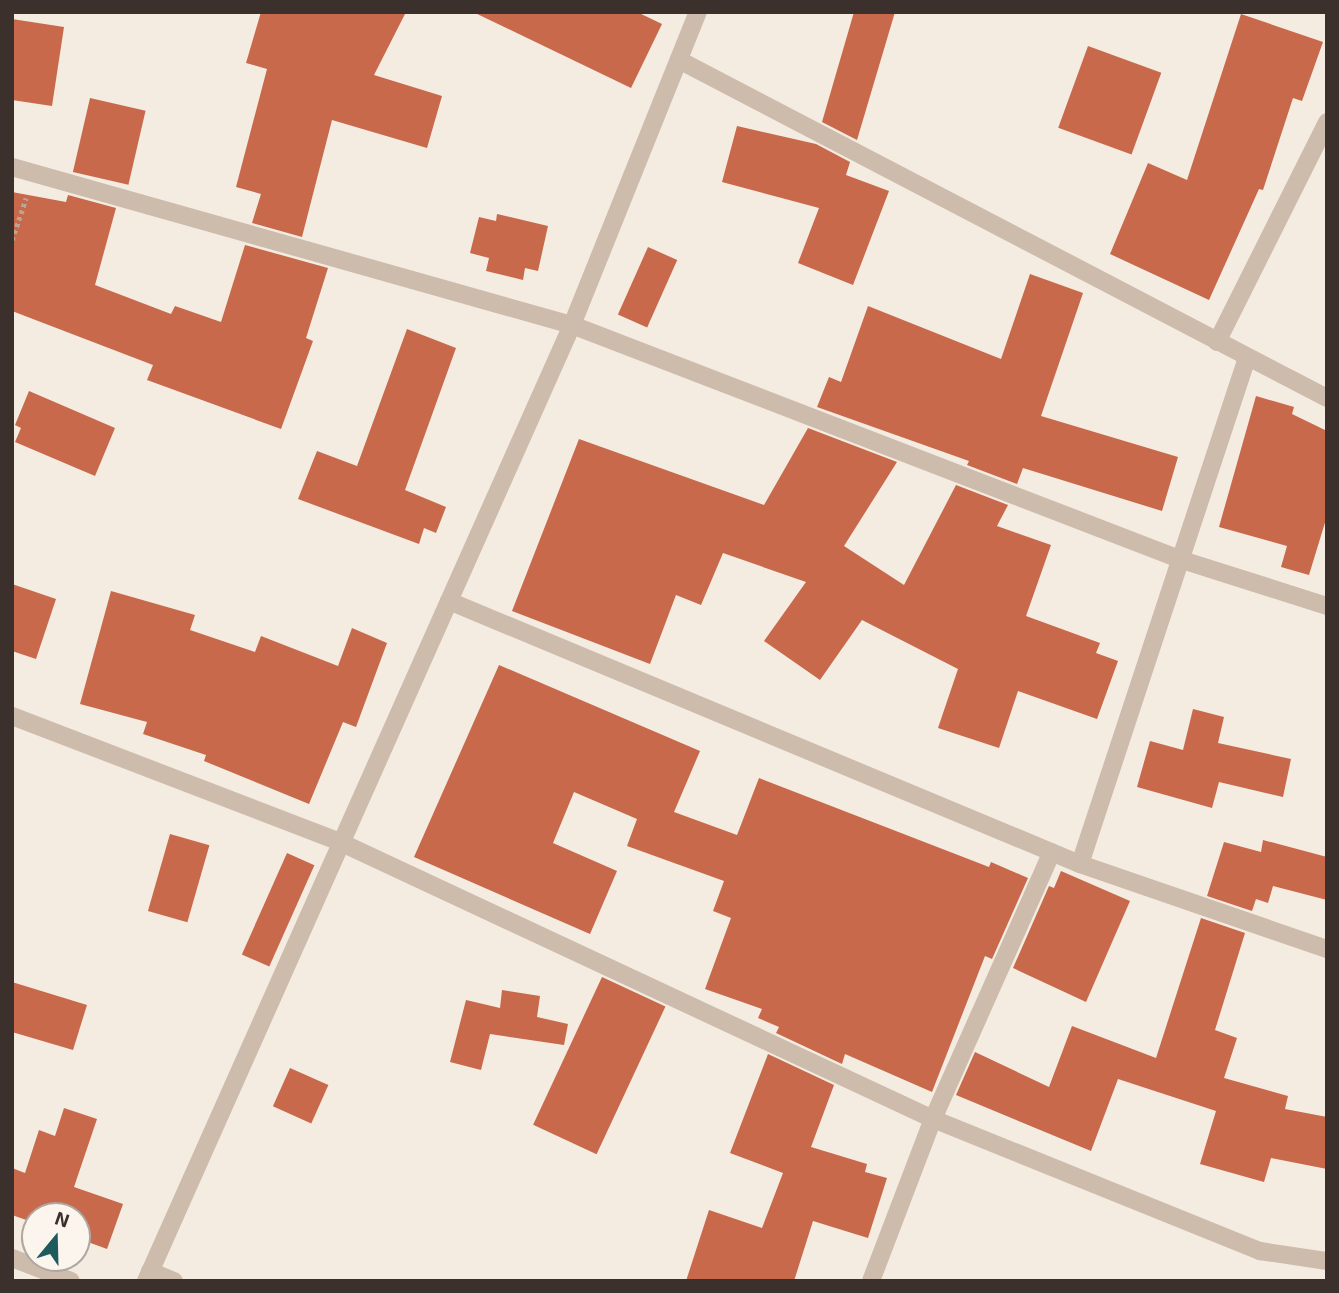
<!DOCTYPE html>
<html>
<head>
<meta charset="utf-8">
<style>
  body { margin:0 }
  #map { position:relative; width:1339px; height:1293px; overflow:hidden; background:#f4ebe1; font-family:"Exo 2",sans-serif }
  div>[style] { position:absolute }
  .building>* { inset:0; background:#c8694b; transform-origin:0 0 }
  .path>* { height:4.5px; margin-top:-2.25px; transform-origin:0; background:repeating-linear-gradient(90deg,#b9a596 0 3.5px,transparent 0 7px) }
  .minor>* { height:18px; margin:-9px; padding:0 9px; transform-origin:9px; border-radius:9px; background:#cdbbac }
  span { translate:-50% -50%; white-space:nowrap; text-align:center; line-height:1.15; -webkit-text-stroke:5px #fbf5ee; paint-order:stroke }
  .frame { position:absolute; inset:0; border:14px solid #3b302b; pointer-events:none }
  .north { position:absolute; left:21px; top:1202px; width:70px; height:70px; box-sizing:border-box; background:#fbf5ee; border:2px solid #aea6a0; border-radius:50%; rotate:19deg; font-size:19px; font-weight:700; line-height:28px; text-align:center; color:#3b302b }
  .north::after { content:''; display:block; margin:auto; width:24px; height:32px; background:#1f5a5e; clip-path:polygon(50% 0,100% 100%,50% 72%,0 100%) }
</style>
</head>
<body>
<div id="map">
  <div class="building">
    <i style="clip-path:polygon(261px 12px,406px 12px,374px 75px,442px 96px,427px 148px,332px 120px,302px 237px,252px 223px,261px 194px,236px 187px,267px 69px,246px 63px)"></i>
    <i style="clip-path:polygon(473px 12px,637px 12px,662px 24px,631px 88px)"></i>
    <i style="clip-path:polygon(854px 12px,895px 12px,857px 140px,822px 122px)"></i>
    <i style="clip-path:polygon(1241px 14px,1323px 42px,1302px 101px,1293px 98px,1263px 190px,1259px 189px,1209px 300px,1110px 254px,1148px 163px,1187px 180px)"></i>
    <i style="clip-path:polygon(12px 19px,64px 27px,52px 106px,12px 100px)"></i>
    <i style="left:1088px;top:46px;width:78px;height:87px;rotate:20deg"></i>
    <i style="left:90px;top:98px;width:57px;height:76px;rotate:13deg"></i>
    <i style="clip-path:polygon(737px 126px,816px 144px,850px 162px,846px 175px,889px 191px,853px 285px,798px 263px,819px 208px,722px 182px)"></i>
    <i style="clip-path:polygon(12px 192px,66px 202px,68px 195px,116px 208px,95px 285px,171px 314px,175px 306px,221px 322px,245px 245px,328px 268px,306px 338px,313px 341px,281px 429px,147px 380px,153px 365px,12px 311px)"></i>
    <i style="clip-path:polygon(497px 214px,548px 226px,538px 271px,525px 268px,523px 280px,486px 271px,489px 258px,470px 253px,479px 217px,496px 221px)"></i>
    <i style="left:648px;top:247px;width:32px;height:74px;rotate:24deg"></i>
    <i style="clip-path:polygon(1030px 274px,1083px 293px,1041px 416px,1178px 457px,1162px 511px,1023px 468px,1017px 484px,967px 465px,969px 461px,817px 407px,829px 377px,841px 382px,868px 306px,1001px 359px)"></i>
    <i style="clip-path:polygon(407px 329px,456px 348px,405px 490px,446px 507px,436px 533px,424px 528px,419px 544px,298px 499px,317px 451px,357px 466px)"></i>
    <i style="clip-path:polygon(29px 391px,115px 428px,95px 476px,15px 442px,21px 428px,15px 425px)"></i>
    <i style="clip-path:polygon(1256px 396px,1294px 407px,1292px 414px,1327px 431px,1327px 516px,1309px 575px,1281px 567px,1287px 546px,1219px 527px)"></i>
    <i style="clip-path:polygon(808px 428px,897px 462px,844px 546px,904px 585px,956px 485px,1008px 505px,997px 526px,1051px 545px,1026px 616px,1100px 643px,1096px 653px,1118px 661px,1097px 719px,1018px 691px,999px 748px,938px 728px,958px 669px,862px 620px,820px 680px,764px 641px,806px 582px,723px 553px,701px 605px,676px 595px,650px 664px,512px 611px,579px 439px,764px 505px)"></i>
    <i style="clip-path:polygon(12px 584px,56px 599px,36px 659px,12px 651px)"></i>
    <i style="clip-path:polygon(111px 591px,195px 615px,190px 630px,255px 652px,261px 636px,338px 666px,352px 628px,387px 643px,356px 727px,343px 722px,309px 804px,204px 761px,206px 755px,143px 734px,147px 722px,80px 704px)"></i>
    <i style="clip-path:polygon(499px 665px,700px 751px,674px 812px,737px 835px,759px 778px,989px 867px,991px 862px,1028px 878px,992px 959px,985px 956px,932px 1092px,845px 1054px,842px 1064px,776px 1033px,779px 1027px,758px 1018px,762px 1009px,705px 989px,731px 918px,713px 911px,724px 881px,627px 846px,637px 819px,574px 792px,553px 843px,617px 871px,590px 934px,414px 857px)"></i>
    <i style="clip-path:polygon(1193px 709px,1224px 717px,1218px 743px,1291px 759px,1283px 797px,1219px 782px,1212px 808px,1137px 787px,1150px 741px,1183px 750px)"></i>
    <i style="left:170px;top:834px;width:41px;height:80px;rotate:16deg"></i>
    <i style="clip-path:polygon(1263px 840px,1327px 857px,1327px 900px,1273px 886px,1268px 903px,1256px 899px,1252px 911px,1207px 896px,1224px 842px,1261px 852px)"></i>
    <i style="left:287px;top:853px;width:30px;height:111px;rotate:24deg"></i>
    <i style="clip-path:polygon(1061px 871px,1130px 901px,1086px 1002px,1013px 968px,1049px 886px,1054px 888px)"></i>
    <i style="clip-path:polygon(1201px 918px,1245px 933px,1215px 1030px,1237px 1038px,1224px 1078px,1288px 1096px,1285px 1109px,1327px 1117px,1327px 1169px,1271px 1158px,1264px 1182px,1200px 1164px,1216px 1111px,1118px 1079px,1091px 1151px,956px 1095px,975px 1052px,1049px 1087px,1072px 1026px,1156px 1058px)"></i>
    <i style="left:602px;top:977px;width:70px;height:163px;rotate:25deg"></i>
    <i style="clip-path:polygon(12px 982px,87px 1005px,73px 1050px,12px 1032px)"></i>
    <i style="clip-path:polygon(502px 990px,540px 996px,537px 1017px,568px 1024px,564px 1045px,490px 1034px,481px 1070px,450px 1062px,466px 1000px,500px 1008px)"></i>
    <i style="clip-path:polygon(768px 1054px,834px 1085px,811px 1147px,867px 1164px,865px 1172px,887px 1178px,868px 1238px,813px 1221px,794px 1281px,686px 1281px,709px 1210px,762px 1228px,783px 1173px,730px 1153px)"></i>
    <i style="left:290px;top:1068px;width:42px;height:42px;rotate:24deg"></i>
    <i style="clip-path:polygon(64px 1108px,97px 1119px,74px 1187px,123px 1204px,107px 1249px,77px 1238px,77px 1216px,35px 1216px,35px 1223px,12px 1215px,12px 1168px,25px 1173px,39px 1130px,55px 1136px)"></i>
  </div>
  <div class="path">
    <i style="left:12px;top:240px;width:44px;rotate:-71.6deg"></i>
  </div>
  <div class="minor">
    <i style="left:679px;top:60px;width:731px;rotate:27.55deg"></i>
    <i style="left:12px;top:167px;width:582px;rotate:15.76deg"></i>
    <i style="left:572px;top:325px;width:654px;rotate:21.07deg"></i>
    <i style="left:1182px;top:560px;width:152px;rotate:17.6deg"></i>
    <i style="left:1217px;top:342px;width:246px;rotate:-63.4deg"></i>
    <i style="left:449px;top:601px;width:684px;rotate:22.63deg"></i>
    <i style="left:1080px;top:864px;width:261px;rotate:19deg"></i>
    <i style="left:12px;top:716px;width:354px;rotate:21deg"></i>
    <i style="left:342px;top:843px;width:652px;rotate:25.03deg"></i>
    <i style="left:933px;top:1119px;width:353px;rotate:22deg"></i>
    <i style="left:1260px;top:1251px;width:68px;rotate:8.5deg"></i>
    <i style="left:1080px;top:864px;width:533px;rotate:-71.74deg"></i>
    <i style="left:12px;top:1258px;width:63px;rotate:21.3deg"></i>
    <i style="left:150px;top:1271px;width:26px;rotate:23deg"></i>
    <i style="left:146px;top:1281px;width:1047px;rotate:-65.98deg"></i>
    <i style="left:572px;top:325px;width:337px;rotate:-68.1deg"></i>
    <i style="left:871px;top:1281px;width:173px;rotate:-69.1deg"></i>
    <i style="left:933px;top:1119px;width:292px;rotate:-66deg"></i>
  </div>
  <div class="frame"></div>
  <div class="north">N</div>
</div>
</body>
</html>
